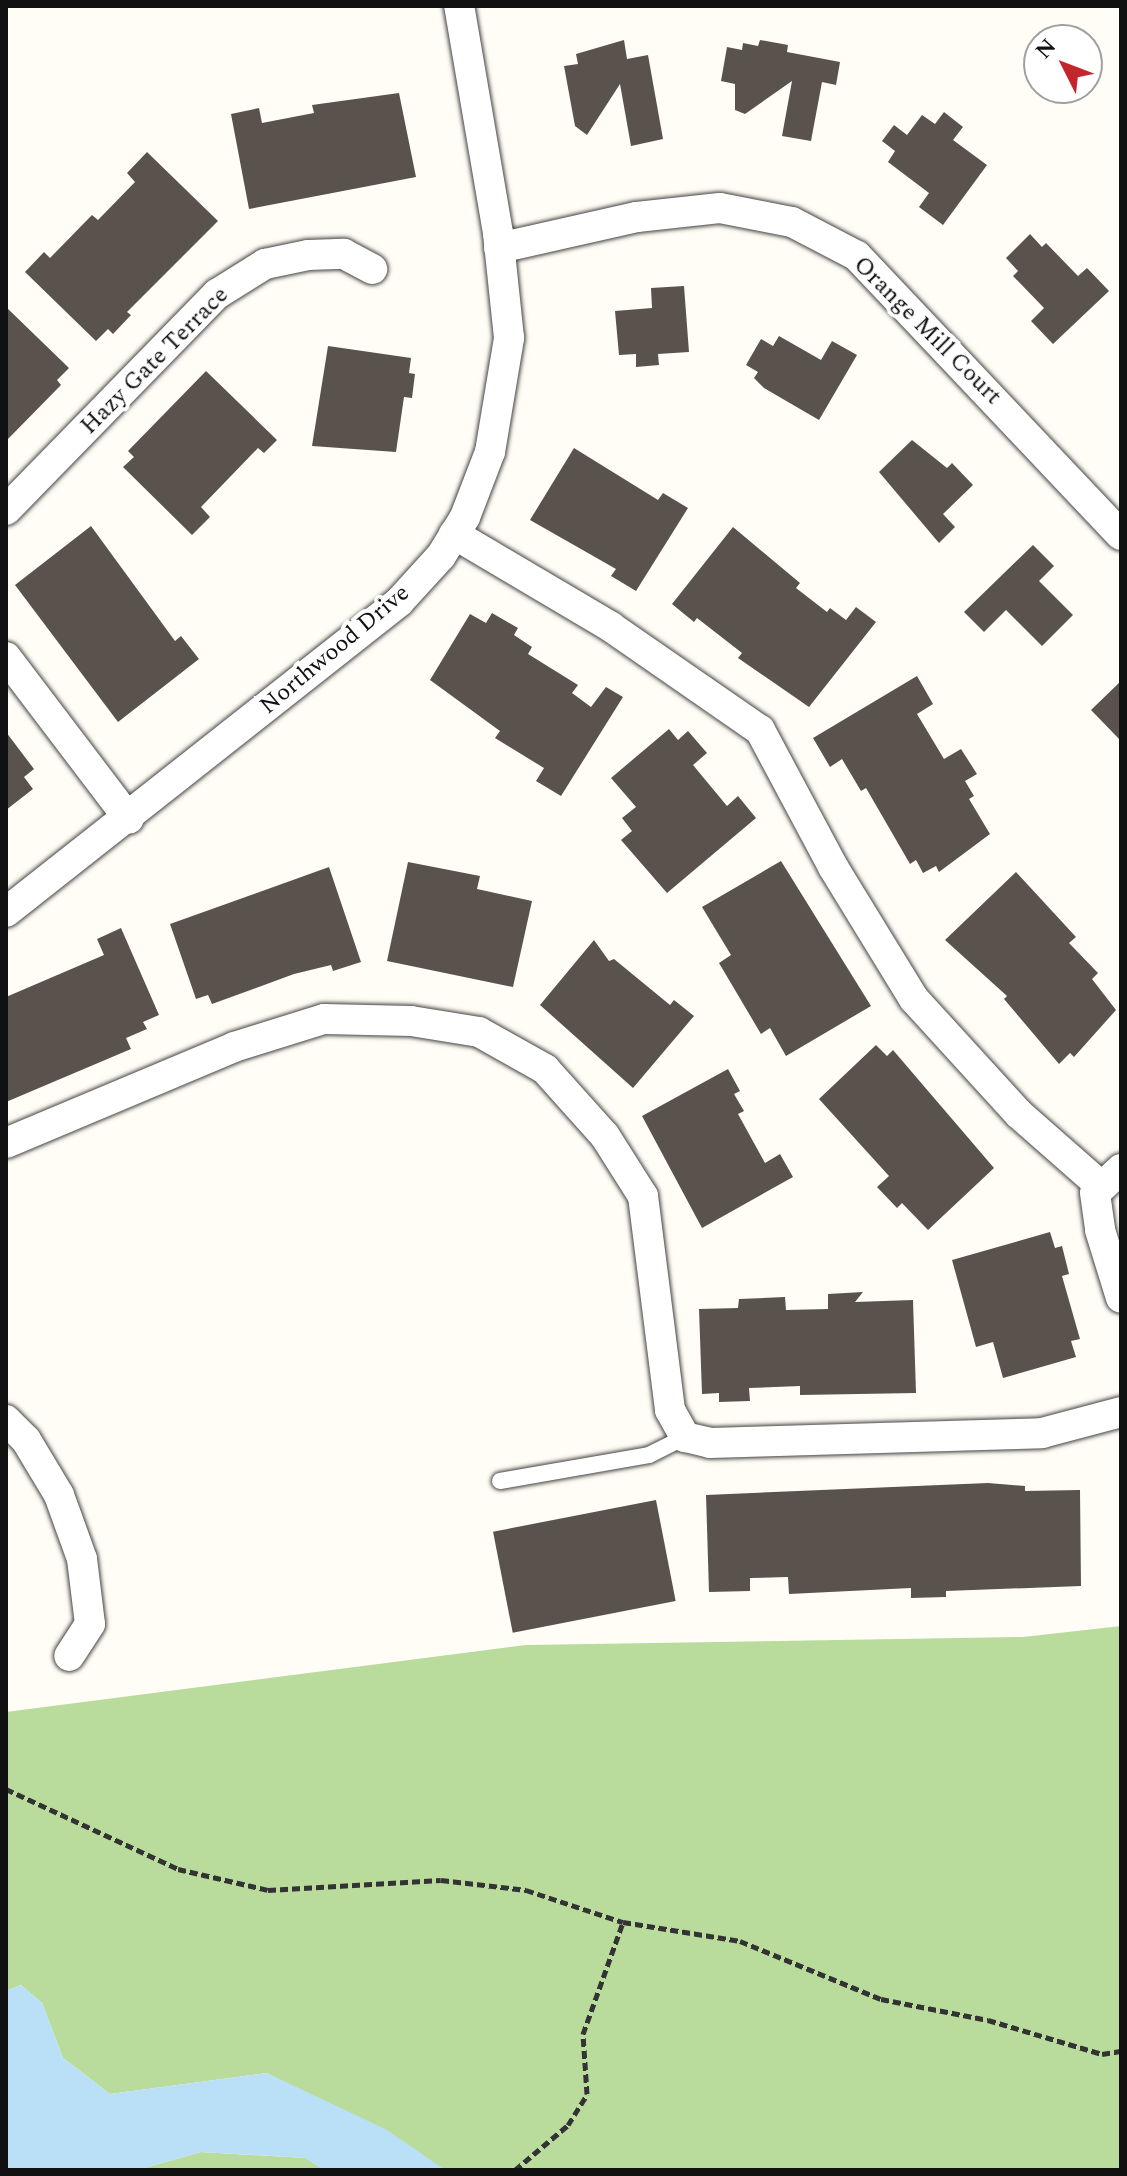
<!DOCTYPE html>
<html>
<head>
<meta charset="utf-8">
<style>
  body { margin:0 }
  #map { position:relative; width:1127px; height:2176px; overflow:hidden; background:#fffdf5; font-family:Spectral,serif }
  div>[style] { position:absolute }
  .forest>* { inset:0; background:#b9dc9c }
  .water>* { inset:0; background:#b9e0f7 }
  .building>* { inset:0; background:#5a524d; transform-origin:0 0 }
  .path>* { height:5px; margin-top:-2.5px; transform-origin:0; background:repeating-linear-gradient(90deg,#333 0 8px,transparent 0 12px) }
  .roads { filter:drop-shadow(0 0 2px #444) drop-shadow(0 0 2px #444) }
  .service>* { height:16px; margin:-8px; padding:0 8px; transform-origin:8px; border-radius:8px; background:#fff }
  .minor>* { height:30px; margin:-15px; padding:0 15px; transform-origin:15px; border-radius:15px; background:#fff }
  span { translate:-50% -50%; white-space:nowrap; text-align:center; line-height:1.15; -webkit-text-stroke:8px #fff; paint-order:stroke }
  .street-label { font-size:24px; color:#111 }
  .frame { position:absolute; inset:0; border:8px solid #111; pointer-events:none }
  .north { position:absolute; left:1023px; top:24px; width:80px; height:80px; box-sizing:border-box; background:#fff; border:2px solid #a0a0a0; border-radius:50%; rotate:312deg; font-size:22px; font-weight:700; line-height:32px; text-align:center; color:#111 }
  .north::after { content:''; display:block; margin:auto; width:28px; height:36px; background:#c4262e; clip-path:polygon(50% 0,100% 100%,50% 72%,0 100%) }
</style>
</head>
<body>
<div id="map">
  <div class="forest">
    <i style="clip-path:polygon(1121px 1626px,1121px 2170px,445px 2170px,267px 2073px,110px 2094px,63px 2058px,42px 2003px,21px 1985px,6px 1991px,6px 1712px,526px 1645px,1023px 1637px)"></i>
    <i style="clip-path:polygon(201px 2152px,306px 2158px,324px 2170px,137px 2170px)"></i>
  </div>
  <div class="water">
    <i style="clip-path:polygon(21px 1985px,42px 2003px,63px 2058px,110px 2094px,267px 2073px,387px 2130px,445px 2170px,324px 2170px,305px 2158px,201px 2152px,137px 2170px,6px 2170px,6px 1991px)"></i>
  </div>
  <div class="building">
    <i style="clip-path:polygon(624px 40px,627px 59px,648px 55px,663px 139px,631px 146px,620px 84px,587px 135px,575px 126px,564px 66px,578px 64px,576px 54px)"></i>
    <i style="clip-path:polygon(760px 40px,788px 45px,787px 52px,840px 62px,836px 85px,822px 82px,811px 141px,782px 136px,792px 81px,745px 114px,735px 110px,735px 84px,721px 81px,727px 47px,742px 50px,743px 43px,758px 46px)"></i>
    <i style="clip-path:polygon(399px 93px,416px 177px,249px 209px,231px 114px,259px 108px,262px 123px,314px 113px,312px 105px)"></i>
    <i style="clip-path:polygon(944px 112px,963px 127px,953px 140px,987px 165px,943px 225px,919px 207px,929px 193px,888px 162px,895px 151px,882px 141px,894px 125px,907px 135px,922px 115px,935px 124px)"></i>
    <i style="clip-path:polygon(147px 152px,218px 221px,127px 312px,131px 315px,113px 334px,108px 329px,96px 341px,25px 272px,44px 252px,50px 258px,92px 215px,98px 220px,135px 182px,127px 173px)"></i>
    <i style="clip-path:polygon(1030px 234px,1042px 247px,1046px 243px,1078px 276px,1087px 268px,1109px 291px,1053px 344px,1031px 321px,1044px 308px,1013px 276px,1018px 271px,1006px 258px)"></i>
    <i style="clip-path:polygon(684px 286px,689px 352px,658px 354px,659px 365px,636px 367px,636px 354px,619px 355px,615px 311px,652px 308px,651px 288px)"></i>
    <i style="clip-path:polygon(6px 307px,69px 368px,57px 380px,61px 385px,6px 441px)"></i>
    <i style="clip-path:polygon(779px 336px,821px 360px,832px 341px,857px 355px,819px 420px,764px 388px,754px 378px,758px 372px,746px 365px,761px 339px,773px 346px)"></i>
    <i style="clip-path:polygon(328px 346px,411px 358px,409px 373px,415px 374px,412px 398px,404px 397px,396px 452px,312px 446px)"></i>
    <i style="clip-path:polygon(206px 371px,277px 440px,264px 453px,258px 448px,201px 507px,210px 517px,192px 535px,123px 467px,134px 457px,128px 451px)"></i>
    <i style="clip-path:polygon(912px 440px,947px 468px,952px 463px,973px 485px,943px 514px,955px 527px,939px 543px,879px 472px)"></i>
    <i style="clip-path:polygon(574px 448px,658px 500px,663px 493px,688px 508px,636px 591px,611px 576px,616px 569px,530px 520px)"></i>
    <i style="clip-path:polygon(91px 526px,175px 641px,181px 636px,199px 659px,118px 722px,15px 585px)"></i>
    <i style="clip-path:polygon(733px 527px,800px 583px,796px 588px,827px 612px,830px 608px,846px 620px,856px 607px,876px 622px,809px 707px,738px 658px,742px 653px,697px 618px,694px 622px,672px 604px)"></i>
    <i style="clip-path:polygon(1033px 545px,1054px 566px,1039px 581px,1073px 615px,1042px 646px,1006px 610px,984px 632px,964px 612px)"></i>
    <i style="clip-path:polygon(492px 613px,518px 628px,514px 635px,532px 647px,528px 654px,578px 685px,572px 693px,591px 707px,606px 687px,623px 697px,561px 796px,536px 781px,544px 768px,495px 738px,500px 731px,430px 680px,470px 614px,486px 623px)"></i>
    <i style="clip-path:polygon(917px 676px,933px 704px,917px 714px,944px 759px,961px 749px,977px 774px,965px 781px,974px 796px,969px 799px,990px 834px,939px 872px,936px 866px,923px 873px,916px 860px,910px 864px,866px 788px,861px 791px,842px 759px,830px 767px,813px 738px)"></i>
    <i style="clip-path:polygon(1121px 681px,1121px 741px,1091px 710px)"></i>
    <i style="clip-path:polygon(669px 729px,678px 740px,688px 731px,707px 753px,693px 765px,727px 806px,738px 796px,756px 818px,667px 893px,621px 840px,632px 831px,622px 818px,636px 807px,611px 778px)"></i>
    <i style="clip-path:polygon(6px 732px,34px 769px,24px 777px,33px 789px,6px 810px)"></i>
    <i style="clip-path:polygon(781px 861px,871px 1006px,786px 1056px,770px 1028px,761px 1034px,719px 963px,731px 955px,702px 907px)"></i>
    <i style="clip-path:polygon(408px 862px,480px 876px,477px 889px,532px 901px,513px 987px,387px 961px)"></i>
    <i style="clip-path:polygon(329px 867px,361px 962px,333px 971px,331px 965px,294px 974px,212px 1004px,208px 995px,196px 999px,170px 924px)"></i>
    <i style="clip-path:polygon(1016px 872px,1076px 937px,1069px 943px,1098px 973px,1092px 979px,1116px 1010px,1074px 1057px,1070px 1053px,1059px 1064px,1004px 999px,1007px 996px,945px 940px)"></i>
    <i style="clip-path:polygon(121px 928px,159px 1015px,143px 1022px,147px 1029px,126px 1038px,131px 1049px,6px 1102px,6px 997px,104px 955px,97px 939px)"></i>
    <i style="clip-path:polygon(594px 940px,609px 961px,614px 959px,670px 1005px,674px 1000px,694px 1016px,633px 1088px,540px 1005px)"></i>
    <i style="clip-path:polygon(876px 1045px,887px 1056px,893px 1050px,994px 1168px,928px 1230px,902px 1203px,897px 1208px,877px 1187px,889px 1176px,819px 1099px)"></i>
    <i style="clip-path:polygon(728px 1069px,740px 1091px,734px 1094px,744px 1111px,738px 1114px,765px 1163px,780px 1154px,793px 1177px,702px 1228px,642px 1116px)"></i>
    <i style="clip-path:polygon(1050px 1232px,1055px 1248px,1062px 1246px,1069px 1274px,1062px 1276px,1080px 1339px,1071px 1341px,1076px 1357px,1003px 1378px,993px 1342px,976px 1347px,952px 1260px)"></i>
    <i style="clip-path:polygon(863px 1292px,855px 1302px,913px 1300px,916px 1393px,800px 1395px,800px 1386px,749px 1388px,750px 1401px,719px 1402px,719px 1393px,702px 1394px,699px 1309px,738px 1308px,739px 1299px,785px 1297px,786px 1310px,828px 1309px,828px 1294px)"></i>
    <i style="clip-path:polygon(988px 1483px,1025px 1486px,1025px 1491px,1080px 1490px,1081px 1586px,946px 1591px,946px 1597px,911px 1598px,911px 1588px,789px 1594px,788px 1577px,750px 1578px,750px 1591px,709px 1592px,706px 1495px)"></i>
    <i style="left:656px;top:1500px;width:103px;height:166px;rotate:79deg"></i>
  </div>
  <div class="path">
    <i style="left:6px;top:1789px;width:190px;rotate:24.9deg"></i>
    <i style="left:178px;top:1869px;width:92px;rotate:13.1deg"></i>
    <i style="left:268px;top:1890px;width:173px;rotate:-3.3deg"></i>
    <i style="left:441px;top:1880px;width:86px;rotate:6.7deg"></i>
    <i style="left:526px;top:1890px;width:102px;rotate:18.3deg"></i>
    <i style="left:623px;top:1922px;width:119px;rotate:9.2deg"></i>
    <i style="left:740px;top:1941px;width:152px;rotate:22.4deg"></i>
    <i style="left:881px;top:1999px;width:109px;rotate:11.1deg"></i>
    <i style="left:988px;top:2020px;width:119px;rotate:16.6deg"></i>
    <i style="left:1102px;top:2054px;width:19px;rotate:-9deg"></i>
    <i style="left:515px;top:2170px;width:70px;rotate:-40.3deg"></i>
    <i style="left:568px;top:2125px;width:36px;rotate:-58deg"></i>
    <i style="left:587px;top:2094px;width:60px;rotate:-93.8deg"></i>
    <i style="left:583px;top:2034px;width:119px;rotate:-70.3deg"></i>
  </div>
  <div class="roads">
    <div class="service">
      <i style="left:500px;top:1481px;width:151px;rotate:-9.9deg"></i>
      <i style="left:649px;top:1455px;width:40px;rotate:-26.6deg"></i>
    </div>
    <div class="minor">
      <i style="left:499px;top:248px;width:141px;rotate:-12.7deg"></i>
      <i style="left:637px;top:217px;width:83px;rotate:-6.2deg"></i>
      <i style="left:720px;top:208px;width:73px;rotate:11deg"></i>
      <i style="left:792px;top:222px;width:73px;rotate:27.6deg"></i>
      <i style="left:857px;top:256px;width:384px;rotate:46.6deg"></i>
      <i style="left:6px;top:510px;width:302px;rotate:-45.7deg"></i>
      <i style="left:217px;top:294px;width:57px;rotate:-32deg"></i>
      <i style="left:265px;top:264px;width:44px;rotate:-11.8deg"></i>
      <i style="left:308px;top:255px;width:36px;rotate:-2deg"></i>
      <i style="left:344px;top:254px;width:32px;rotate:28deg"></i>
      <i style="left:454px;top:534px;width:182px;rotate:30.6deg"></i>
      <i style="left:611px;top:627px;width:181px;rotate:34.7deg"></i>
      <i style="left:760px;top:730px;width:155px;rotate:61.9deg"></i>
      <i style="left:833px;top:867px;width:155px;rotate:58.5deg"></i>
      <i style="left:914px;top:999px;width:156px;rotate:47.6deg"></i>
      <i style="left:1019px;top:1114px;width:109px;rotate:41.3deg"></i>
      <i style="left:6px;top:657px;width:203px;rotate:52.8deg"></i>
      <i style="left:6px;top:912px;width:501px;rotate:-38.27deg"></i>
      <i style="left:399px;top:602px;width:62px;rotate:-47.6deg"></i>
      <i style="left:441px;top:556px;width:46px;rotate:-58.4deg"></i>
      <i style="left:465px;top:517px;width:70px;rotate:-69deg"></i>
      <i style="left:490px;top:452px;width:116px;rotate:-80.5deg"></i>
      <i style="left:509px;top:338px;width:106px;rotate:-96deg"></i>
      <i style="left:498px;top:233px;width:230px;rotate:-99.7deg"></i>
      <i style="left:6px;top:1143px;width:247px;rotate:-22.8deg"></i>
      <i style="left:234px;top:1047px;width:94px;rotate:-17.3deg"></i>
      <i style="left:324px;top:1019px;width:87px;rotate:1.3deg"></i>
      <i style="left:411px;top:1021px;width:69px;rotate:9.2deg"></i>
      <i style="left:479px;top:1032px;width:76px;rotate:29.3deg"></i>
      <i style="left:545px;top:1069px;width:90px;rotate:48.2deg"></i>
      <i style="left:605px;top:1136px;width:71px;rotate:57.7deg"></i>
      <i style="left:643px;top:1196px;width:216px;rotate:82.8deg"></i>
      <i style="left:670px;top:1410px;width:31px;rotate:61deg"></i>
      <i style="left:685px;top:1437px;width:26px;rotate:13deg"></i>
      <i style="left:710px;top:1443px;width:332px;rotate:-1.7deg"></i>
      <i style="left:1042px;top:1433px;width:82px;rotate:-14.9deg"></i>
      <i style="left:1121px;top:1169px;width:35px;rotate:137deg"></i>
      <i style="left:1095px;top:1193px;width:37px;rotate:82deg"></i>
      <i style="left:1100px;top:1230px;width:71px;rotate:72.8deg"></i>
      <i style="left:6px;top:1420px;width:28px;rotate:45deg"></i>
      <i style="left:26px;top:1440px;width:64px;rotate:59deg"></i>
      <i style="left:59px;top:1495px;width:68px;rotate:70.2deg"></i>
      <i style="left:82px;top:1559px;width:65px;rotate:83deg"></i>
      <i style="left:90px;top:1624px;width:38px;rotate:123deg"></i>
    </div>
  </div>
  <div class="street-label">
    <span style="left:927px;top:331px;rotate:45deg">Orange Mill Court</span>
    <span style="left:155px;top:361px;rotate:-45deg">Hazy Gate Terrace</span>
    <span style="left:335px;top:650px;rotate:-40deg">Northwood Drive</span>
  </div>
  <div class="frame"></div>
  <div class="north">N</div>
</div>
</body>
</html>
